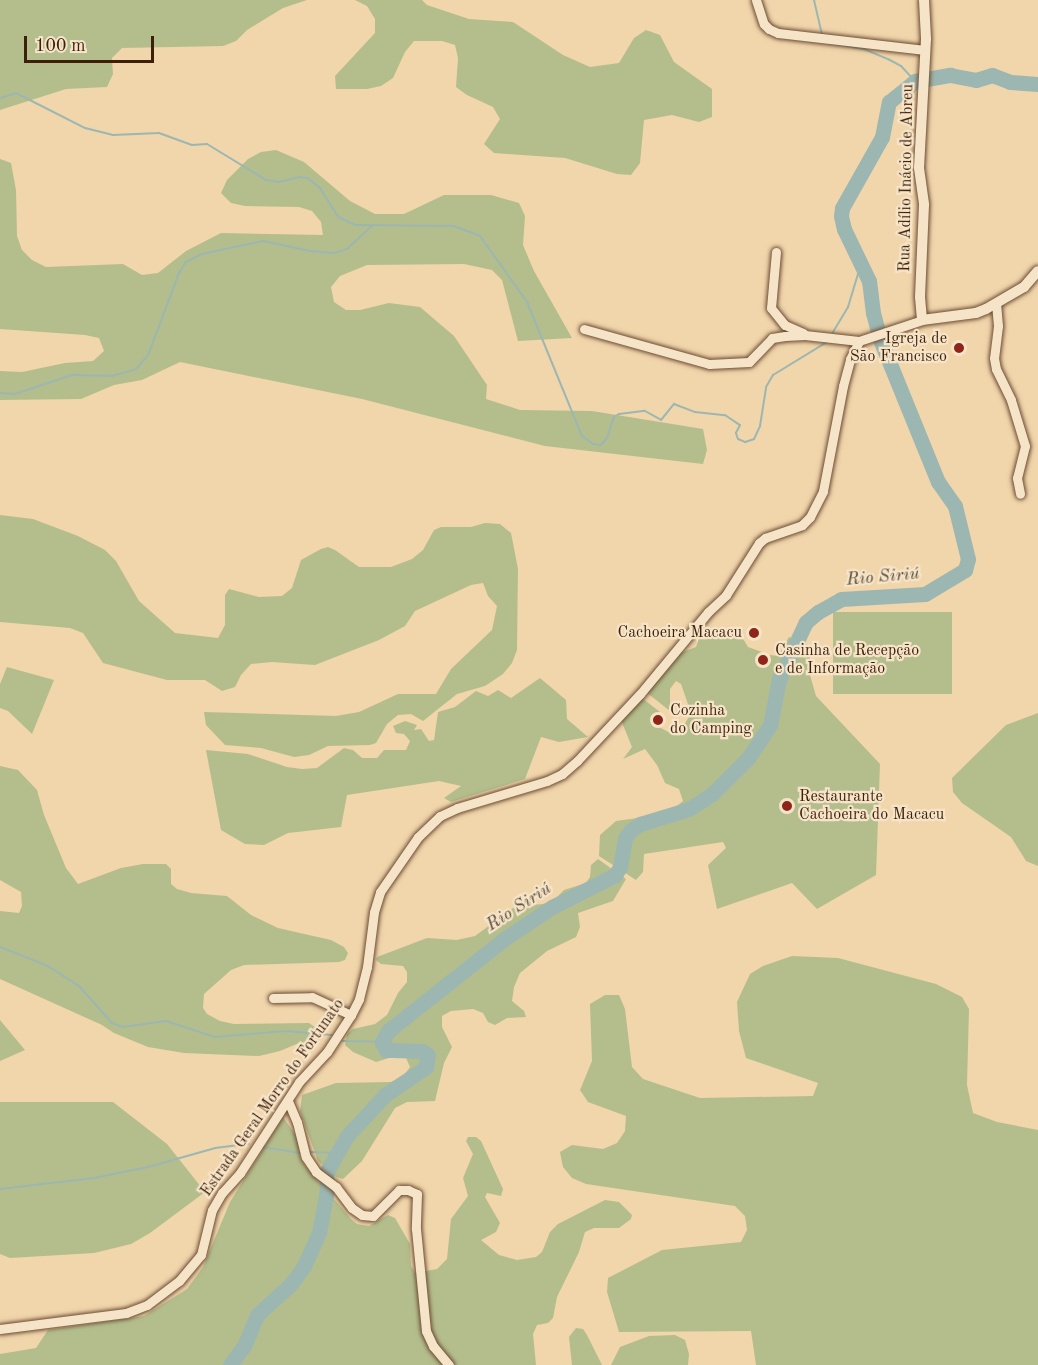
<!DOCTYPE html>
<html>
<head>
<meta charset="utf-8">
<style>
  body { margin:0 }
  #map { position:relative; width:1038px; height:1365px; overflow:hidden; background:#f1d5ab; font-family:"Old Standard TT",serif }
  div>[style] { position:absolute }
  .green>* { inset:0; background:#b4be8d; transform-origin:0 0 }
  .stream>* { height:2px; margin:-1px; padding:0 1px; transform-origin:1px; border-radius:1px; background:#9cb7b1 }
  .river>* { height:15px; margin:-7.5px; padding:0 7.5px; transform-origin:7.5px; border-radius:7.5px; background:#9cb7b1 }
  .roads { filter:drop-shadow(0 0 2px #6b4c32) drop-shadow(0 0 2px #6b4c32) }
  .minor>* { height:9px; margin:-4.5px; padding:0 4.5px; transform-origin:4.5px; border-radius:4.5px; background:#f6e4c8 }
  .tertiary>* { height:10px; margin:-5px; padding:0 5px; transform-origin:5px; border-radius:5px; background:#f6e4c8 }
  .dots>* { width:16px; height:16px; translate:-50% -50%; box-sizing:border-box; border:3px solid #f6e4c8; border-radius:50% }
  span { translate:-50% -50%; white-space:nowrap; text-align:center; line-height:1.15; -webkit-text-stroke:4.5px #f6e4c8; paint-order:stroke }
  .street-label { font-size:16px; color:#3e1f0a }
  .poi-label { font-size:16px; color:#3e1f0a }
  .right { translate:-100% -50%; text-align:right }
  .left { translate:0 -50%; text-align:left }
  .water-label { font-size:18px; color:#5a4d3c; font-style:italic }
  .scale { position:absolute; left:24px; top:36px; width:130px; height:27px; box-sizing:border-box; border:3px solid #3e1f0a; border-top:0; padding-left:8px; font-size:18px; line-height:21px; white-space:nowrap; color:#3e1f0a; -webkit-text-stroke:4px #f6e4c8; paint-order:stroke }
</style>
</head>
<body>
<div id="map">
  <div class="green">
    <i style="clip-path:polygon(0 0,307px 0,283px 8px,247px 30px,236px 41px,223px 46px,122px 48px,112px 58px,113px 74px,107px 87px,66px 89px,0 110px)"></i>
    <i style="clip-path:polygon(355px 0,422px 0,427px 5px,469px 19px,513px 22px,563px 55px,590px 67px,619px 63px,634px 38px,646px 30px,660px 35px,674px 62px,712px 89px,712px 117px,699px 122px,672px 115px,644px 120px,640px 163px,631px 175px,617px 174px,565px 158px,494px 153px,484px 144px,500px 119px,493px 107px,467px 95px,456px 87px,458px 58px,455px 45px,442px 41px,414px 41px,405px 52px,393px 78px,381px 86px,367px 89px,336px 89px,335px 76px,375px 33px,375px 19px,367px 6px)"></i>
    <i style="clip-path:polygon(276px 150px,304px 162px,350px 201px,375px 214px,404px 214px,444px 195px,491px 195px,519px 203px,525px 216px,523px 245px,534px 271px,572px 338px,518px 341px,502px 280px,492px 270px,464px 264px,367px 265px,340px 276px,331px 287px,334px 302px,346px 310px,360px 310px,389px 303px,420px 307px,454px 336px,487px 385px,486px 399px,520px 410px,592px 411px,703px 429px,707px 450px,703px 464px,545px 446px,362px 399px,180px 362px,142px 380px,114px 385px,81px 399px,0 400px,0 371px,22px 372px,65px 363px,93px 361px,104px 351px,99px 338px,85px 335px,0 329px,0 159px,11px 163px,16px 190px,17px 236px,22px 250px,32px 260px,46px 267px,123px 264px,142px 275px,158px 273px,186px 251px,221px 233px,323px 235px,321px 222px,312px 211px,299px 207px,245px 206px,231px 203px,221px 193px,227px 180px,248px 159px,261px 152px)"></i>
    <i style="clip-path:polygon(0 515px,33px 519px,78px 536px,105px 550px,116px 561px,139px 601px,175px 633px,218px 638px,225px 625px,225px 595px,229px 589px,259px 597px,282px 596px,292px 588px,301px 560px,321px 549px,328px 547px,335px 550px,359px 567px,391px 567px,412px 559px,423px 550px,434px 530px,441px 527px,471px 527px,485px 523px,500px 524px,511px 533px,518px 569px,517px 650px,512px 663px,503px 674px,485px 686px,457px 694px,423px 721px,411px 714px,398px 715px,387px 724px,376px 743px,370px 745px,328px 746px,309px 755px,294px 757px,261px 748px,225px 745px,206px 725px,204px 712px,336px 716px,359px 712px,398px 694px,436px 694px,451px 669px,492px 630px,497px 606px,488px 596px,483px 583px,471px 585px,415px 611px,405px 626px,379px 640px,315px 665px,272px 662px,251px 664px,241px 675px,235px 687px,222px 691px,205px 680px,167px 680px,103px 663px,83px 633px,70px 628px,0 622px)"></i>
    <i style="left:833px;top:612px;width:119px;height:82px"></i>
    <i style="clip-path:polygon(739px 632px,748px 647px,762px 652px,759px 661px,765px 664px,770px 655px,778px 656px,789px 637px,808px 645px,811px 651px,808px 668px,816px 696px,880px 764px,876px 875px,817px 909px,792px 883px,717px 909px,708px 865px,726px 848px,723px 842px,644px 854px,643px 872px,636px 880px,599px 856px,600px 835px,616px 821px,667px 814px,683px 801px,679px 789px,665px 783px,657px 765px,645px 749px,623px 759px,632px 747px,621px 720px,642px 698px,660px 712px,652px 721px,661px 728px,670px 733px,676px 726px,683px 727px,691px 713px,681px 684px,676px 681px,670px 689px,670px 711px,646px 692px,680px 653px,696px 647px,700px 636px)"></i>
    <i style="clip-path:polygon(7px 667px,54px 680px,32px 734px,8px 711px,0 708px,0 684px)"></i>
    <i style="clip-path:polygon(540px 678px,566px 700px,567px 719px,588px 737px,559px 742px,541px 737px,525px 779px,451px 802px,444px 798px,461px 786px,439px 781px,347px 795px,341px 827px,288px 833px,264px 845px,245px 844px,221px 830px,206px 750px,248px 754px,287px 767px,302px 769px,317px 768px,344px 748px,353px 750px,362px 758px,377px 758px,384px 750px,406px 750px,410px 741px,404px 734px,396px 733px,393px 726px,405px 721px,417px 725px,414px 730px,421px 729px,429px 741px,434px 740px,438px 712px,455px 707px,476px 691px,488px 696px,498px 690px,511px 698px)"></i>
    <i style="clip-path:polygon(1038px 713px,1038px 866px,1026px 861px,1011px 837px,962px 803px,953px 792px,952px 778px,1006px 725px)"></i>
    <i style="clip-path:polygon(0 766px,18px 770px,37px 790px,44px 815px,66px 868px,78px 884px,121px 868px,143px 864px,166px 864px,171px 869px,171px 884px,177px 889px,191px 893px,227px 896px,251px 915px,278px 928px,331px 940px,344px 947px,348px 953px,345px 960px,339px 962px,244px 965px,231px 970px,204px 994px,203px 1008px,207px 1014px,220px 1021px,234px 1024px,309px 1023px,322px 1032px,319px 1041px,299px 1043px,280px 1051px,259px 1056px,184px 1053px,148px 1047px,114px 1033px,102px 1025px,0 979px,0 911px,19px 913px,22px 906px,21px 892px,0 880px)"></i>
    <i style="clip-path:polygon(598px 859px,626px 879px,613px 901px,578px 913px,580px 927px,576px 937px,547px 951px,520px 973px,514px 987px,512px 1001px,524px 1011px,526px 1017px,507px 1018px,495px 1025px,488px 1022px,483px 1013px,473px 1009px,451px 1011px,442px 1016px,442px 1027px,452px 1047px,444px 1063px,435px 1101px,407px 1102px,395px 1108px,362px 1161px,343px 1179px,336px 1177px,318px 1161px,300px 1111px,302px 1095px,336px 1083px,391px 1082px,404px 1075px,410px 1067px,406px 1058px,396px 1056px,376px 1062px,353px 1052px,345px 1045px,347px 1034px,353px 1029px,375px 1024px,387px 1015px,398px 993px,407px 982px,407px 972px,403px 966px,381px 964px,376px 960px,377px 957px,427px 938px,457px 940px,475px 936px,516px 906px,543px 904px,554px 900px,564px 890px,586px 883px,590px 877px,591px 865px)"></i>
    <i style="clip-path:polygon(792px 956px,838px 958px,936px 984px,962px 997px,969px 1009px,967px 1085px,973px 1113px,997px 1122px,1038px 1130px,1038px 1365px,756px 1365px,751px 1331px,619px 1332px,607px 1292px,608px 1278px,662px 1250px,741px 1242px,747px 1230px,745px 1216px,735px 1206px,586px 1184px,572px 1178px,563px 1167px,560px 1152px,572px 1145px,603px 1149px,617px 1143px,625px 1131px,626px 1116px,588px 1102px,580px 1090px,592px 1061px,590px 1004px,605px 995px,619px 995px,625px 1009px,632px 1067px,643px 1079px,700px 1098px,813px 1096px,818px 1083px,746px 1058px,739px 1031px,737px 1002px,750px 974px,763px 966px)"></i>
    <i style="clip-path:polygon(0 1020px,25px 1050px,0 1061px)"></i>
    <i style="clip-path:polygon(0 1102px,113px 1102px,167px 1144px,205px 1192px,150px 1233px,131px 1244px,94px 1253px,10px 1258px,0 1254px)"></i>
    <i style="clip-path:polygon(283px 1117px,299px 1140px,299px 1154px,304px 1164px,351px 1219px,357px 1224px,369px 1226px,388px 1215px,395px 1218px,410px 1244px,411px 1266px,415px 1273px,437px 1269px,447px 1259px,451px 1219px,468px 1196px,463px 1178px,473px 1154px,466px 1141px,468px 1137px,476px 1137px,481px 1141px,503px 1189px,501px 1196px,487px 1193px,485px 1197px,500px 1223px,496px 1232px,481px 1240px,499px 1255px,517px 1260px,536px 1257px,542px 1252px,550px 1232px,558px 1224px,605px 1200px,619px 1202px,632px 1215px,631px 1219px,619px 1228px,594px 1228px,585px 1232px,579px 1252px,557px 1297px,553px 1318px,548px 1323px,537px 1325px,533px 1334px,536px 1365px,0 1365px,0 1354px,36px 1348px,48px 1330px,144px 1316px,187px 1289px,203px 1267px,230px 1202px)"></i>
    <i style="clip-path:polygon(576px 1328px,583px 1329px,587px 1335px,602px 1365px,572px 1365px,569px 1337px)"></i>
    <i style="clip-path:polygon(675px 1335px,685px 1340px,689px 1354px,688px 1365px,611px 1365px,620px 1347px,649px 1336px)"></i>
  </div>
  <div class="stream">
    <i style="left:814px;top:0;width:35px;rotate:77deg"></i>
    <i style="left:829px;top:43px;width:36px;rotate:10deg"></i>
    <i style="left:864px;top:49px;width:26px;rotate:23deg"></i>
    <i style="left:888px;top:59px;width:15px;rotate:28deg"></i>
    <i style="left:901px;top:66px;width:21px;rotate:47deg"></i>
    <i style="left:0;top:98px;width:17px;rotate:-17deg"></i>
    <i style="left:16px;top:93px;width:77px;rotate:26.9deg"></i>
    <i style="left:85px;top:128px;width:29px;rotate:14deg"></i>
    <i style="left:113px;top:135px;width:46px;rotate:-2.5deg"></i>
    <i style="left:159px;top:133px;width:35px;rotate:20deg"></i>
    <i style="left:192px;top:145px;width:15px;rotate:-4deg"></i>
    <i style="left:207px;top:144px;width:69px;rotate:31.4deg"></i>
    <i style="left:266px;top:180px;width:13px;rotate:9deg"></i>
    <i style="left:279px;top:182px;width:21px;rotate:-14deg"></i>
    <i style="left:299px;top:177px;width:9px;rotate:6deg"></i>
    <i style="left:308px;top:178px;width:16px;rotate:40deg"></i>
    <i style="left:320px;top:188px;width:34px;rotate:58deg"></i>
    <i style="left:338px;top:217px;width:19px;rotate:25deg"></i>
    <i style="left:355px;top:225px;width:99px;rotate:0.6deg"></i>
    <i style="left:454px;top:226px;width:28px;rotate:21deg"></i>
    <i style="left:480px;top:236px;width:81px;rotate:54.5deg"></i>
    <i style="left:527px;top:302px;width:145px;rotate:67.7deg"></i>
    <i style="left:582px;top:436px;width:14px;rotate:36deg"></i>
    <i style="left:593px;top:444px;width:8px;rotate:7deg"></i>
    <i style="left:601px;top:445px;width:9px;rotate:-49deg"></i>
    <i style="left:607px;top:438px;width:22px;rotate:-72deg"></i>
    <i style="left:614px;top:417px;width:6px;rotate:-31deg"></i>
    <i style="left:619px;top:414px;width:26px;rotate:-7deg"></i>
    <i style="left:645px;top:411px;width:18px;rotate:29deg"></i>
    <i style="left:661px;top:420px;width:21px;rotate:-51deg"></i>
    <i style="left:674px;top:404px;width:22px;rotate:21deg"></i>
    <i style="left:695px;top:412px;width:30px;rotate:6deg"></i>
    <i style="left:725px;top:415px;width:18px;rotate:34deg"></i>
    <i style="left:740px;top:425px;width:9px;rotate:117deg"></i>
    <i style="left:736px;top:433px;width:6px;rotate:72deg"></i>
    <i style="left:738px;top:439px;width:8px;rotate:23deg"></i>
    <i style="left:745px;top:442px;width:9px;rotate:-18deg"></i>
    <i style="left:754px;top:439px;width:14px;rotate:-65deg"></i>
    <i style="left:760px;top:426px;width:39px;rotate:-81deg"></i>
    <i style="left:766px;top:387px;width:14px;rotate:-60deg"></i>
    <i style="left:773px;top:375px;width:63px;rotate:-31.4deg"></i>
    <i style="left:833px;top:332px;width:29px;rotate:-59deg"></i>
    <i style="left:848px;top:307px;width:45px;rotate:-73.2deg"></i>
    <i style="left:0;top:393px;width:15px;rotate:4deg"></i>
    <i style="left:15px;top:394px;width:60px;rotate:-18.4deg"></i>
    <i style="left:72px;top:375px;width:40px;rotate:1.4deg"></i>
    <i style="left:112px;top:376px;width:25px;rotate:-16deg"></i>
    <i style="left:136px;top:369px;width:18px;rotate:-49deg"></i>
    <i style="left:148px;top:355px;width:88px;rotate:-69.3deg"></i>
    <i style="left:179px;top:273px;width:13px;rotate:-58deg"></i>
    <i style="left:186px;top:262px;width:18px;rotate:-27deg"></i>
    <i style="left:202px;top:254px;width:62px;rotate:-12deg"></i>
    <i style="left:263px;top:241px;width:48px;rotate:12deg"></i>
    <i style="left:310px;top:251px;width:24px;rotate:5deg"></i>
    <i style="left:334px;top:253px;width:14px;rotate:-17deg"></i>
    <i style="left:347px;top:249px;width:33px;rotate:-43deg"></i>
    <i style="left:0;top:947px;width:52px;rotate:21.6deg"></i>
    <i style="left:48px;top:966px;width:37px;rotate:33deg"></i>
    <i style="left:79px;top:986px;width:50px;rotate:48.3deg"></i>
    <i style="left:112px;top:1023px;width:12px;rotate:20deg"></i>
    <i style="left:123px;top:1027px;width:43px;rotate:-7.9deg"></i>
    <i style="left:166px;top:1021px;width:52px;rotate:18.1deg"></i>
    <i style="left:215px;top:1037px;width:71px;rotate:-4.8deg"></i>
    <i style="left:286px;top:1031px;width:46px;rotate:5deg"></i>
    <i style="left:343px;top:1041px;width:39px;rotate:1deg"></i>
    <i style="left:262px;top:1147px;width:39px;rotate:9deg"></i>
    <i style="left:309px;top:1152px;width:27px;rotate:2deg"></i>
    <i style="left:0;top:1189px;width:95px;rotate:-6.7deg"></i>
    <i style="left:94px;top:1178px;width:55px;rotate:-11.5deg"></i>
    <i style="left:148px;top:1167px;width:70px;rotate:-15.8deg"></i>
    <i style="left:215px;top:1148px;width:34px;rotate:-7deg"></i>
  </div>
  <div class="river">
    <i style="left:230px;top:1365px;width:24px;rotate:-54deg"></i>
    <i style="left:244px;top:1346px;width:34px;rotate:-67deg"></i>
    <i style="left:257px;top:1315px;width:46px;rotate:-42.4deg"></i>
    <i style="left:291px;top:1284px;width:22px;rotate:-54deg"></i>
    <i style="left:304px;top:1266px;width:36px;rotate:-66deg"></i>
    <i style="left:319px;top:1233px;width:44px;rotate:-79.5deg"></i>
    <i style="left:327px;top:1190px;width:17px;rotate:-93deg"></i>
    <i style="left:326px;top:1173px;width:43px;rotate:-60.4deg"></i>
    <i style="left:347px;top:1136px;width:56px;rotate:-47.2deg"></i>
    <i style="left:385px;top:1095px;width:50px;rotate:-34.3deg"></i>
    <i style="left:426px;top:1067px;width:12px;rotate:-81deg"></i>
    <i style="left:428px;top:1055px;width:7px;rotate:-146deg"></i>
    <i style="left:422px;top:1051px;width:36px;rotate:-178deg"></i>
    <i style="left:386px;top:1050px;width:9px;rotate:-117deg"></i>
    <i style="left:382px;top:1042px;width:13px;rotate:-61deg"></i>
    <i style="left:388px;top:1031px;width:148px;rotate:-38.4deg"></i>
    <i style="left:504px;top:939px;width:58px;rotate:-33.7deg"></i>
    <i style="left:552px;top:907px;width:71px;rotate:-26.9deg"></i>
    <i style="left:615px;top:875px;width:9px;rotate:-58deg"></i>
    <i style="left:620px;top:867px;width:29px;rotate:-80deg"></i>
    <i style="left:625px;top:838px;width:10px;rotate:-53deg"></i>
    <i style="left:631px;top:830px;width:11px;rotate:-34deg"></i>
    <i style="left:640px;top:824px;width:51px;rotate:-17deg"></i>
    <i style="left:689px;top:809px;width:27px;rotate:-33deg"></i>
    <i style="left:712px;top:794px;width:51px;rotate:-45deg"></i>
    <i style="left:748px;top:758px;width:40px;rotate:-56deg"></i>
    <i style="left:770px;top:725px;width:47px;rotate:-78.9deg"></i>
    <i style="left:779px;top:679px;width:63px;rotate:-64.7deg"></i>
    <i style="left:806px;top:622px;width:16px;rotate:-40deg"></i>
    <i style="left:818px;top:612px;width:26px;rotate:-29deg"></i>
    <i style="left:841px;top:599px;width:84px;rotate:-3.4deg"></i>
    <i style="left:925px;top:594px;width:47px;rotate:-31deg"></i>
    <i style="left:965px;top:570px;width:11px;rotate:-75deg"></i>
    <i style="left:968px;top:559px;width:55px;rotate:-103.8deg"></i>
    <i style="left:955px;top:506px;width:29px;rotate:-125deg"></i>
    <i style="left:938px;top:482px;width:154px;rotate:-112.1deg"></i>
    <i style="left:880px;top:339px;width:27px;rotate:-105deg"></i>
    <i style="left:873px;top:313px;width:32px;rotate:-97deg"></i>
    <i style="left:869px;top:281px;width:58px;rotate:-115.7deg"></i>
    <i style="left:844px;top:229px;width:13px;rotate:-103deg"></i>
    <i style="left:841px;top:216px;width:8px;rotate:-83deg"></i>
    <i style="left:842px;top:208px;width:81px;rotate:-60.6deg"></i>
    <i style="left:882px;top:137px;width:36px;rotate:-79deg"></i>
    <i style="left:889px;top:102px;width:33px;rotate:-39deg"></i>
    <i style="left:915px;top:81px;width:36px;rotate:-10deg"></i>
    <i style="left:950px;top:75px;width:26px;rotate:11deg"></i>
    <i style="left:976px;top:80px;width:17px;rotate:-17deg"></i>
    <i style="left:992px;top:75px;width:19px;rotate:21deg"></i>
    <i style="left:1010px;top:82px;width:28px;rotate:4deg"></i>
  </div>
  <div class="roads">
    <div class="minor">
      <i style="left:756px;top:0;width:25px;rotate:72deg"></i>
      <i style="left:764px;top:24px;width:7px;rotate:45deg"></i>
      <i style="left:769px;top:29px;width:10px;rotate:24deg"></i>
      <i style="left:778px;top:33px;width:148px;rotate:6.6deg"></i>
      <i style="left:776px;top:252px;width:56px;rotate:95.1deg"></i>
      <i style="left:771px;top:308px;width:22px;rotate:51deg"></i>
      <i style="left:785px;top:325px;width:20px;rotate:24deg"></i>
      <i style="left:996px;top:303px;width:23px;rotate:85deg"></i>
      <i style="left:998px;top:326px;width:32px;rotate:97deg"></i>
      <i style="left:994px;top:358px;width:11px;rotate:80deg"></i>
      <i style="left:996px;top:369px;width:34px;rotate:64deg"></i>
      <i style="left:1011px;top:400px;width:48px;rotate:73.1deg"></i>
      <i style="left:1025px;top:446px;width:33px;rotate:104deg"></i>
      <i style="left:1017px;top:478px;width:16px;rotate:79deg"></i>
      <i style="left:584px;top:329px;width:130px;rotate:15.6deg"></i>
      <i style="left:709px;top:364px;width:40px;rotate:-2.9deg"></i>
      <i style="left:749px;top:362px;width:33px;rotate:-46deg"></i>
      <i style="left:772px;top:338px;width:13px;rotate:-9deg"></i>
      <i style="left:785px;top:336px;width:20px;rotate:-3deg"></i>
      <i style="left:805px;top:335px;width:54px;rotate:6.3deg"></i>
      <i style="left:273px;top:998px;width:39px;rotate:-1deg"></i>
      <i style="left:312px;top:997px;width:43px;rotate:24.8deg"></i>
      <i style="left:288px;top:1101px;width:23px;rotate:67deg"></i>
      <i style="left:297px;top:1122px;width:36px;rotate:76deg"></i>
      <i style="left:306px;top:1157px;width:18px;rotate:56deg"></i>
      <i style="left:316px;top:1172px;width:25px;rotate:37deg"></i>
      <i style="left:336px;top:1187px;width:26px;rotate:53deg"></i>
      <i style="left:352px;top:1208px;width:12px;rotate:35deg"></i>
      <i style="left:362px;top:1215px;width:11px;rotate:5deg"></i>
      <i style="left:373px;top:1216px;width:37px;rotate:-45deg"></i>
      <i style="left:399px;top:1190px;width:9px"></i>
      <i style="left:408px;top:1190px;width:10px;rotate:24deg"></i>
      <i style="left:417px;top:1194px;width:35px;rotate:92deg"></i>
      <i style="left:416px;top:1229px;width:102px;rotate:84.4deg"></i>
      <i style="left:426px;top:1331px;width:17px;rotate:65deg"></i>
      <i style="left:433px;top:1346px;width:25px;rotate:50deg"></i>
      <i style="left:0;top:1329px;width:127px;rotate:-7.2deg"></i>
      <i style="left:126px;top:1313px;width:22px;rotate:-21deg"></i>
      <i style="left:147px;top:1305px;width:40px;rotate:-37deg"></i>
      <i style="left:179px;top:1281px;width:34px;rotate:-50deg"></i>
      <i style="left:201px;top:1255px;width:46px;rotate:-76.3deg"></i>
      <i style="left:212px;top:1210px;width:20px;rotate:-60deg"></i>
      <i style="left:222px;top:1193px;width:27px;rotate:-48deg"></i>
      <i style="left:240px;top:1173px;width:108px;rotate:-57deg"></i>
      <i style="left:299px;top:1082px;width:41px;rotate:-47deg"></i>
      <i style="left:327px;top:1052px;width:44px;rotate:-57deg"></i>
      <i style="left:351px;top:1015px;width:18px;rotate:-63deg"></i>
      <i style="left:359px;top:999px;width:33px;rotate:-76deg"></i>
      <i style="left:367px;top:967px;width:55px;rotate:-82.7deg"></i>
      <i style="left:374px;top:912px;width:21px;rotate:-73deg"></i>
      <i style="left:380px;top:892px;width:67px;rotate:-55.4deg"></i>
      <i style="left:418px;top:837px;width:30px;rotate:-44deg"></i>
      <i style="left:440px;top:816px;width:19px;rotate:-25deg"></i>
      <i style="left:457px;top:808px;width:94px;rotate:-16.7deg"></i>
      <i style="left:547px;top:781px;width:17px;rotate:-25deg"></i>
      <i style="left:562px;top:774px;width:20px;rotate:-41deg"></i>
      <i style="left:577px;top:761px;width:92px;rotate:-46.8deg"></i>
      <i style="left:640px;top:694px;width:107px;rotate:-50.3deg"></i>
      <i style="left:708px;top:612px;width:25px;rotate:-43deg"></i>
      <i style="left:726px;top:595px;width:62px;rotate:-57.6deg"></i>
      <i style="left:759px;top:543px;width:8px;rotate:-40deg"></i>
      <i style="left:765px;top:538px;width:39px;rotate:-19deg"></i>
      <i style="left:802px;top:525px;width:11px;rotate:-45deg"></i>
      <i style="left:810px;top:517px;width:29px;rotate:-63deg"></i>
      <i style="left:823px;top:491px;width:107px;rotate:-79.2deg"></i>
      <i style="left:843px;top:386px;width:28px;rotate:-75deg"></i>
      <i style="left:850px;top:359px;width:20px;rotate:-63deg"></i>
      <i style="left:859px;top:341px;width:66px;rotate:-18.4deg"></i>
    </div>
    <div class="tertiary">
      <i style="left:924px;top:0;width:39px;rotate:87deg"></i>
      <i style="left:926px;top:39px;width:129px;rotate:93.1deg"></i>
      <i style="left:919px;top:168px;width:37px;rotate:82deg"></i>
      <i style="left:924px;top:205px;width:92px;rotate:92.5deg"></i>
      <i style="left:920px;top:297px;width:23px;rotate:85deg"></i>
      <i style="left:922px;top:320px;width:54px;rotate:-7.4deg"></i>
      <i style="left:976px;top:313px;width:11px;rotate:-22deg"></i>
      <i style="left:986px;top:309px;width:44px;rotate:-30.1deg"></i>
      <i style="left:1024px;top:287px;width:21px;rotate:-49deg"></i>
    </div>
  </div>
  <div class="dots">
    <i style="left:959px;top:348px;background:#8f2418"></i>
    <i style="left:754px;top:633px;background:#8f2418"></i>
    <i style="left:763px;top:660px;background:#8f2418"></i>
    <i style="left:658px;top:720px;background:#8f2418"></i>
    <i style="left:787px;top:806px;background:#8f2418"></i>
  </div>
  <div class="street-label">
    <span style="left:907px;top:178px;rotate:-89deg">Rua Adílio Inácio de Abreu</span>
    <span style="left:273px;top:1098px;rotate:-55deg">Estrada Geral Morro do Fortunato</span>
  </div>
  <div class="poi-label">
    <span class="right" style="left:947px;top:348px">Igreja de<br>São Francisco</span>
    <span class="right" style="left:742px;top:633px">Cachoeira Macacu</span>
    <span class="left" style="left:775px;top:660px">Casinha de Recepção<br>e de Informação</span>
    <span class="left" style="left:670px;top:720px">Cozinha<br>do Camping</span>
    <span class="left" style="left:799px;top:806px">Restaurante<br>Cachoeira do Macacu</span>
  </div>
  <div class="water-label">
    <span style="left:883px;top:577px;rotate:-5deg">Rio Siriú</span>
    <span style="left:519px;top:907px;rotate:-33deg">Rio Siriú</span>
  </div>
  <div class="scale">100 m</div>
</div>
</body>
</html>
